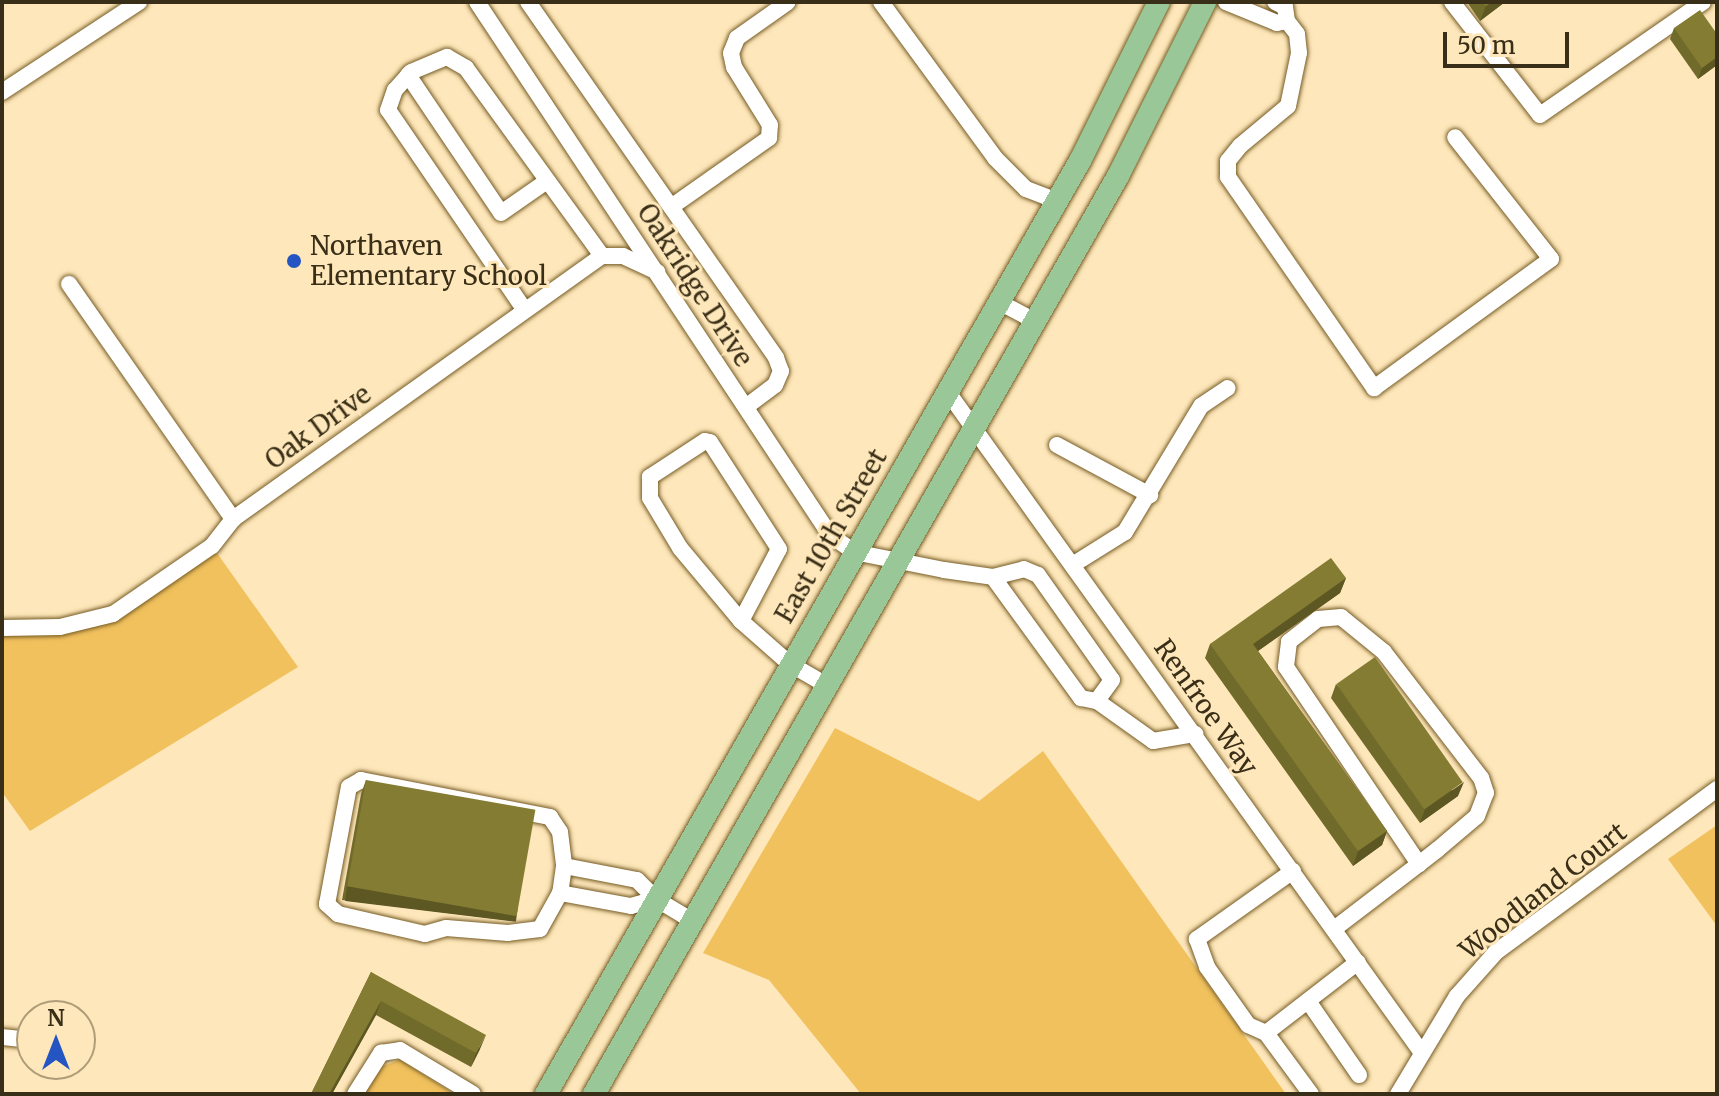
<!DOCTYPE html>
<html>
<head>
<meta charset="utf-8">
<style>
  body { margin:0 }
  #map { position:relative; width:1719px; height:1096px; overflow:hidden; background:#fee7ba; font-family:Merriweather,serif }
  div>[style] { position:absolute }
  .green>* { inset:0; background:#f1c15e }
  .roads { filter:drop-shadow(0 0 2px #755b24) drop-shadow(0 0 2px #755b24) }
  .minor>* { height:16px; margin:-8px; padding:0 8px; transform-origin:8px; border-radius:8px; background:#fff }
  .major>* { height:22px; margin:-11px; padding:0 11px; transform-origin:11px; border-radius:11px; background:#9ac798 }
  .wall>* { inset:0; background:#716b2b }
  .shaded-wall>* { inset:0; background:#5c5723; transform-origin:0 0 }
  .building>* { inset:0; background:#837c32; transform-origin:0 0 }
  .dots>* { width:22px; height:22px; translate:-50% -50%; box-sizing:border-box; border:4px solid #fee7ba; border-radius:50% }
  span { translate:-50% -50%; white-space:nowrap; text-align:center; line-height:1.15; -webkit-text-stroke:6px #fee7ba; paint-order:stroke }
  .poi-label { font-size:26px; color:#392e17 }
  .left { translate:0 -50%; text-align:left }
  .street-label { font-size:26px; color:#392e17 }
  .frame { position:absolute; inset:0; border:4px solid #392e17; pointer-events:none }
  .north { position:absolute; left:16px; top:1000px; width:80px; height:80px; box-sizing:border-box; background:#fee7ba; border:2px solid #af9d79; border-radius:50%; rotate:0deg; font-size:22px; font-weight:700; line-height:32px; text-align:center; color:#392e17 }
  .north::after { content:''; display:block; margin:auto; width:28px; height:36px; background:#2455c3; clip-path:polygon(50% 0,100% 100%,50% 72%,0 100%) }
  .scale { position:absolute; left:1443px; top:32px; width:126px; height:36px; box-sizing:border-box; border:4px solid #392e17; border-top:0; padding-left:10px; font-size:24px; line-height:28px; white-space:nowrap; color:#392e17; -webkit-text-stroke:6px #fee7ba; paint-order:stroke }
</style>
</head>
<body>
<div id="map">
  <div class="green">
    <i style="clip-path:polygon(212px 546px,298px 667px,30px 831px,2px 792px,2px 628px,60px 627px,143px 595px)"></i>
    <i style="clip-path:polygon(835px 728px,979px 801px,1043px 751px,1286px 1094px,861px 1094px,769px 980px,703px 953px)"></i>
    <i style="clip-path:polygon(1717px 825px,1717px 926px,1668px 859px)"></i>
    <i style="clip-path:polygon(400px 1060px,404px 1062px,454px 1094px,364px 1094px,380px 1067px)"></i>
  </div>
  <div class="roads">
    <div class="minor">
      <i style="left:477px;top:2px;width:639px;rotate:56.48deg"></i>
      <i style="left:830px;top:535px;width:29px;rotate:35deg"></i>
      <i style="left:854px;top:552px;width:92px;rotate:11.3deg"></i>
      <i style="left:944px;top:570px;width:49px;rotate:8.1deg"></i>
      <i style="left:993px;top:577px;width:32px;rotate:-14deg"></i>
      <i style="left:1024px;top:569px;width:15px;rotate:23deg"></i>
      <i style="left:1038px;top:575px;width:128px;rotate:54.8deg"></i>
      <i style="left:1112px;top:680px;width:26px;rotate:126deg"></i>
      <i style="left:528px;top:2px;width:434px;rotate:55.1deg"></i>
      <i style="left:776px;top:358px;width:14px;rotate:69deg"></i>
      <i style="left:781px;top:371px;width:15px;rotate:113deg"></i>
      <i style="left:775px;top:385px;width:36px;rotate:143deg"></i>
      <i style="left:881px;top:2px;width:193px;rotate:53.8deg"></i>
      <i style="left:995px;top:158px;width:44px;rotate:45deg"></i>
      <i style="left:1026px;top:189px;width:33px;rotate:21deg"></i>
      <i style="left:1226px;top:2px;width:55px;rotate:22.4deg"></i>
      <i style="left:1277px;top:23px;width:10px;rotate:-11deg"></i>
      <i style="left:1287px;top:21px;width:14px;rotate:-98deg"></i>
      <i style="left:1285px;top:7px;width:11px;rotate:-153deg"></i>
      <i style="left:1452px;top:2px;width:143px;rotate:52.1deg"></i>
      <i style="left:1540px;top:115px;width:198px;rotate:-34.7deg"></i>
      <i style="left:1287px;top:21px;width:16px;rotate:52deg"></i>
      <i style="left:1297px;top:34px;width:19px;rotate:84deg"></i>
      <i style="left:1299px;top:53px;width:54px;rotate:101.7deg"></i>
      <i style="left:1288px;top:106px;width:62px;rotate:140.2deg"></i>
      <i style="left:1240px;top:146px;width:19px;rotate:129deg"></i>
      <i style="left:1228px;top:161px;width:16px;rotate:90deg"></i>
      <i style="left:1228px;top:177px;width:257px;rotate:55.3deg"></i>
      <i style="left:1374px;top:388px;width:219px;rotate:-36.1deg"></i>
      <i style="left:1551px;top:259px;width:155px;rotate:-128.2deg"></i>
      <i style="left:408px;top:75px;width:166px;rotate:56deg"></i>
      <i style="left:501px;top:213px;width:56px;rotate:-34.8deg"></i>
      <i style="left:2px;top:92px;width:164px;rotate:-33.3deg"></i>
      <i style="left:671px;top:207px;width:120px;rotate:-35.1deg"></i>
      <i style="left:769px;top:138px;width:13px;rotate:-86deg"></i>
      <i style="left:770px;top:125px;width:68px;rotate:-121.8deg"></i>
      <i style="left:734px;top:67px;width:14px;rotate:-102deg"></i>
      <i style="left:731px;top:53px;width:16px;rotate:-68deg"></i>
      <i style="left:737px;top:38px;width:62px;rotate:-35.2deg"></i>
      <i style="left:69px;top:284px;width:287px;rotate:55.1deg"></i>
      <i style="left:999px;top:302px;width:41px;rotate:27.8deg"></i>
      <i style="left:524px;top:309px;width:241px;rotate:-124.3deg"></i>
      <i style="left:388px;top:110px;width:21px;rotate:-71deg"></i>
      <i style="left:395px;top:90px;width:24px;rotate:-48deg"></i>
      <i style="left:411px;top:72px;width:39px;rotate:-23deg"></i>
      <i style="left:447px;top:57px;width:22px;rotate:30deg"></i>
      <i style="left:466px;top:68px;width:232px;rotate:54.1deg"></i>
      <i style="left:947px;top:391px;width:815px;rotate:54.34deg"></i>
      <i style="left:1057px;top:445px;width:106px;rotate:28.3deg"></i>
      <i style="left:1074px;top:564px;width:60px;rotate:-32.1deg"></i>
      <i style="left:1125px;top:532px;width:147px;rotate:-58.9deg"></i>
      <i style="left:1201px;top:406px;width:32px;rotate:-34deg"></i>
      <i style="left:993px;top:577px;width:150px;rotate:54deg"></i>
      <i style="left:1081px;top:698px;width:16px;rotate:11deg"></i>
      <i style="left:1097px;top:701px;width:69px;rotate:35.5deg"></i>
      <i style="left:1153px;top:741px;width:43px;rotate:-9.5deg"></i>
      <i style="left:741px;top:621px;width:81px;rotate:-62.2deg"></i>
      <i style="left:779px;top:549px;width:127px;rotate:-122.8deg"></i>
      <i style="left:710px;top:442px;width:5px;rotate:-169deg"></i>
      <i style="left:705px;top:441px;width:66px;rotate:146.8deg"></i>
      <i style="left:650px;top:477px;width:21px;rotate:90deg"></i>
      <i style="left:650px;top:498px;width:58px;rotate:59deg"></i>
      <i style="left:680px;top:548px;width:95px;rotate:50.1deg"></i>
      <i style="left:741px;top:621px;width:65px;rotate:41.3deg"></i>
      <i style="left:790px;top:664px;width:39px;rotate:30deg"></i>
      <i style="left:2px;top:628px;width:58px;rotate:-1deg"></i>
      <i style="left:60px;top:627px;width:55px;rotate:-13.8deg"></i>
      <i style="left:113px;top:614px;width:120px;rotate:-34.5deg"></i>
      <i style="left:212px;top:546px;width:34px;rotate:-52deg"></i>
      <i style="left:233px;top:519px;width:453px;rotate:-35.5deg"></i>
      <i style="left:602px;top:256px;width:21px"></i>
      <i style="left:623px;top:256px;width:38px;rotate:25deg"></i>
      <i style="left:361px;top:780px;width:193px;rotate:11.1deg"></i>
      <i style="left:550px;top:817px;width:18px;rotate:56deg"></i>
      <i style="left:560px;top:832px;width:34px;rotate:83deg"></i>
      <i style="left:564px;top:866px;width:27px;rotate:98deg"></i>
      <i style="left:560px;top:893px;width:41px;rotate:119.1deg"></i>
      <i style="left:540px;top:929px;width:32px;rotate:173deg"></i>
      <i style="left:508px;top:933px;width:62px;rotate:-175.4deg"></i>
      <i style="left:446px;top:928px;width:22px;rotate:164deg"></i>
      <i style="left:425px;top:934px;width:89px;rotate:-167.1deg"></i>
      <i style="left:338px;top:914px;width:15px;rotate:-138deg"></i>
      <i style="left:327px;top:904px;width:119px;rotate:-79.4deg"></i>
      <i style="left:349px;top:787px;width:14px;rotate:-30deg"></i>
      <i style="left:1293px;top:871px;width:118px;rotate:144.7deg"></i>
      <i style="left:1197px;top:939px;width:30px;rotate:70deg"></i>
      <i style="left:1207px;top:967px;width:71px;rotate:54.7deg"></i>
      <i style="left:1248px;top:1025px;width:20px;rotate:24deg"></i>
      <i style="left:1266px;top:1033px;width:116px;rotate:-37.7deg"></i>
      <i style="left:560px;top:893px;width:72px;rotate:10.4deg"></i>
      <i style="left:631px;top:906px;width:26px;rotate:-16deg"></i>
      <i style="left:656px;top:899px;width:27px;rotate:-135deg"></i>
      <i style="left:637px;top:880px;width:74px;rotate:-169.1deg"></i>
      <i style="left:656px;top:899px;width:41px;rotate:31deg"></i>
      <i style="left:1334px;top:929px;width:107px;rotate:-37.4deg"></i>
      <i style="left:1419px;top:864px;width:23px;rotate:-38deg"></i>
      <i style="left:1437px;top:850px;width:52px;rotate:-40.4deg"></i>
      <i style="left:1477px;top:816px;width:25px;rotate:-69deg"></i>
      <i style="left:1486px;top:793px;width:16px;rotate:-108deg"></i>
      <i style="left:1481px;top:778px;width:159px;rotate:-127.6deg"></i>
      <i style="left:1384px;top:652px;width:55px;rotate:-140.9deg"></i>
      <i style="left:1341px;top:617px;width:23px;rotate:175deg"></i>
      <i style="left:1318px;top:619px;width:37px;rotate:142deg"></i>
      <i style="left:1289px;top:642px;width:25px;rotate:97deg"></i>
      <i style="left:1286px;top:667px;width:238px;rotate:56deg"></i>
      <i style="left:1308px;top:1001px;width:90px;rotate:55.4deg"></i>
      <i style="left:1266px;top:1033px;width:76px;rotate:53.6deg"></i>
      <i style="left:2px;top:1037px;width:30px;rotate:6deg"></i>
      <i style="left:355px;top:1094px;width:49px;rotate:-57.6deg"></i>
      <i style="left:381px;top:1053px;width:19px;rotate:-9deg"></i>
      <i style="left:400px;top:1050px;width:85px;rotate:31.1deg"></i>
      <i style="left:1398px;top:1094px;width:114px;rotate:-59deg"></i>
      <i style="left:1457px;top:996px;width:59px;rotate:-48.4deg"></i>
      <i style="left:1496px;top:952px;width:275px;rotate:-36.4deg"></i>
    </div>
    <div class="major">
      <i style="left:546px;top:1094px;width:1075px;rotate:-60.22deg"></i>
      <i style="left:1080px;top:161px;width:178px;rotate:-63.6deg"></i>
      <i style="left:594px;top:1094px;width:1057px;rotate:-60.28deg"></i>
      <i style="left:1118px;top:176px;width:195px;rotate:-63.4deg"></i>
    </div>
  </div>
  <div class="wall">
    <i style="clip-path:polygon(1467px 2px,1505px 2px,1480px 21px)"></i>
    <i style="clip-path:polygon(1674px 28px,1717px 34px,1717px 65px,1698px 79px,1670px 39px)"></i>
    <i style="clip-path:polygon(1346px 578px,1340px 593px,1258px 651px,1387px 831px,1382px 845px,1353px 866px,1205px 658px,1210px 644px)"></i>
    <i style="clip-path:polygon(1336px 684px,1458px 796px,1420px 823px,1331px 698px)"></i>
    <i style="clip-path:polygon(366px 780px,518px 907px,513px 921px,342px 900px,361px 794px)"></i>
    <i style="clip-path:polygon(371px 972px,480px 1049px,471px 1067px,376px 1015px,332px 1094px,311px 1094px)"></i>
  </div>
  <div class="shaded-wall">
    <i style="clip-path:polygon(1492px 2px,1505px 2px,1480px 21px,1486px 6px)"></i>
    <i style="clip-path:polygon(1717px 57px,1717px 65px,1698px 79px,1702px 68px)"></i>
    <i style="clip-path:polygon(1346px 578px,1340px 593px,1248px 658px,1253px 644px)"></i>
    <i style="clip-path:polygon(1464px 782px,1458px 796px,1420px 823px,1425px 809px)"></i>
    <i style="clip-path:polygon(1387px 831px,1382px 845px,1353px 866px,1358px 851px)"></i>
    <i style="left:347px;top:886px;width:172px;height:15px;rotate:7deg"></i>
    <i style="clip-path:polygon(381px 1001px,376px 1015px,332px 1094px,329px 1094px)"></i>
    <i style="clip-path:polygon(486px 1035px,480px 1049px,471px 1067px,476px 1053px)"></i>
  </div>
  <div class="building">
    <i style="clip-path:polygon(1482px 2px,1492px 2px,1486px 6px)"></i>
    <i style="clip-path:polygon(1700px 10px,1717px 34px,1717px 57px,1702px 68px,1674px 28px)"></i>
    <i style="clip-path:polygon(1331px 558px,1346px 578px,1253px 644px,1387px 831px,1358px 851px,1210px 644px)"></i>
    <i style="left:1375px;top:657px;width:153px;height:47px;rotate:55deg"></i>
    <i style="left:366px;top:780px;width:172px;height:108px;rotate:10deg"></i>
    <i style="clip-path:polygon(371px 972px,486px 1035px,476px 1053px,381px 1001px,329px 1094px,311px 1094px)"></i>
  </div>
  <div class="dots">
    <i style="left:294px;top:261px;background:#2455c3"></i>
  </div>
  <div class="poi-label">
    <span class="left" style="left:310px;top:261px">Northaven<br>Elementary School</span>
  </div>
  <div class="street-label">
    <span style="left:695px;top:285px;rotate:57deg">Oakridge Drive</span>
    <span style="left:318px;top:427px;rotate:-36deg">Oak Drive</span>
    <span style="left:831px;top:536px;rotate:-60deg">East 10th Street</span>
    <span style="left:1206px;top:707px;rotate:55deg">Renfroe Way</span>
    <span style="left:1543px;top:891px;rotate:-38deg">Woodland Court</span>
  </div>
  <div class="frame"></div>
  <div class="north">N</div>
  <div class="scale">50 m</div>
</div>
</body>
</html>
